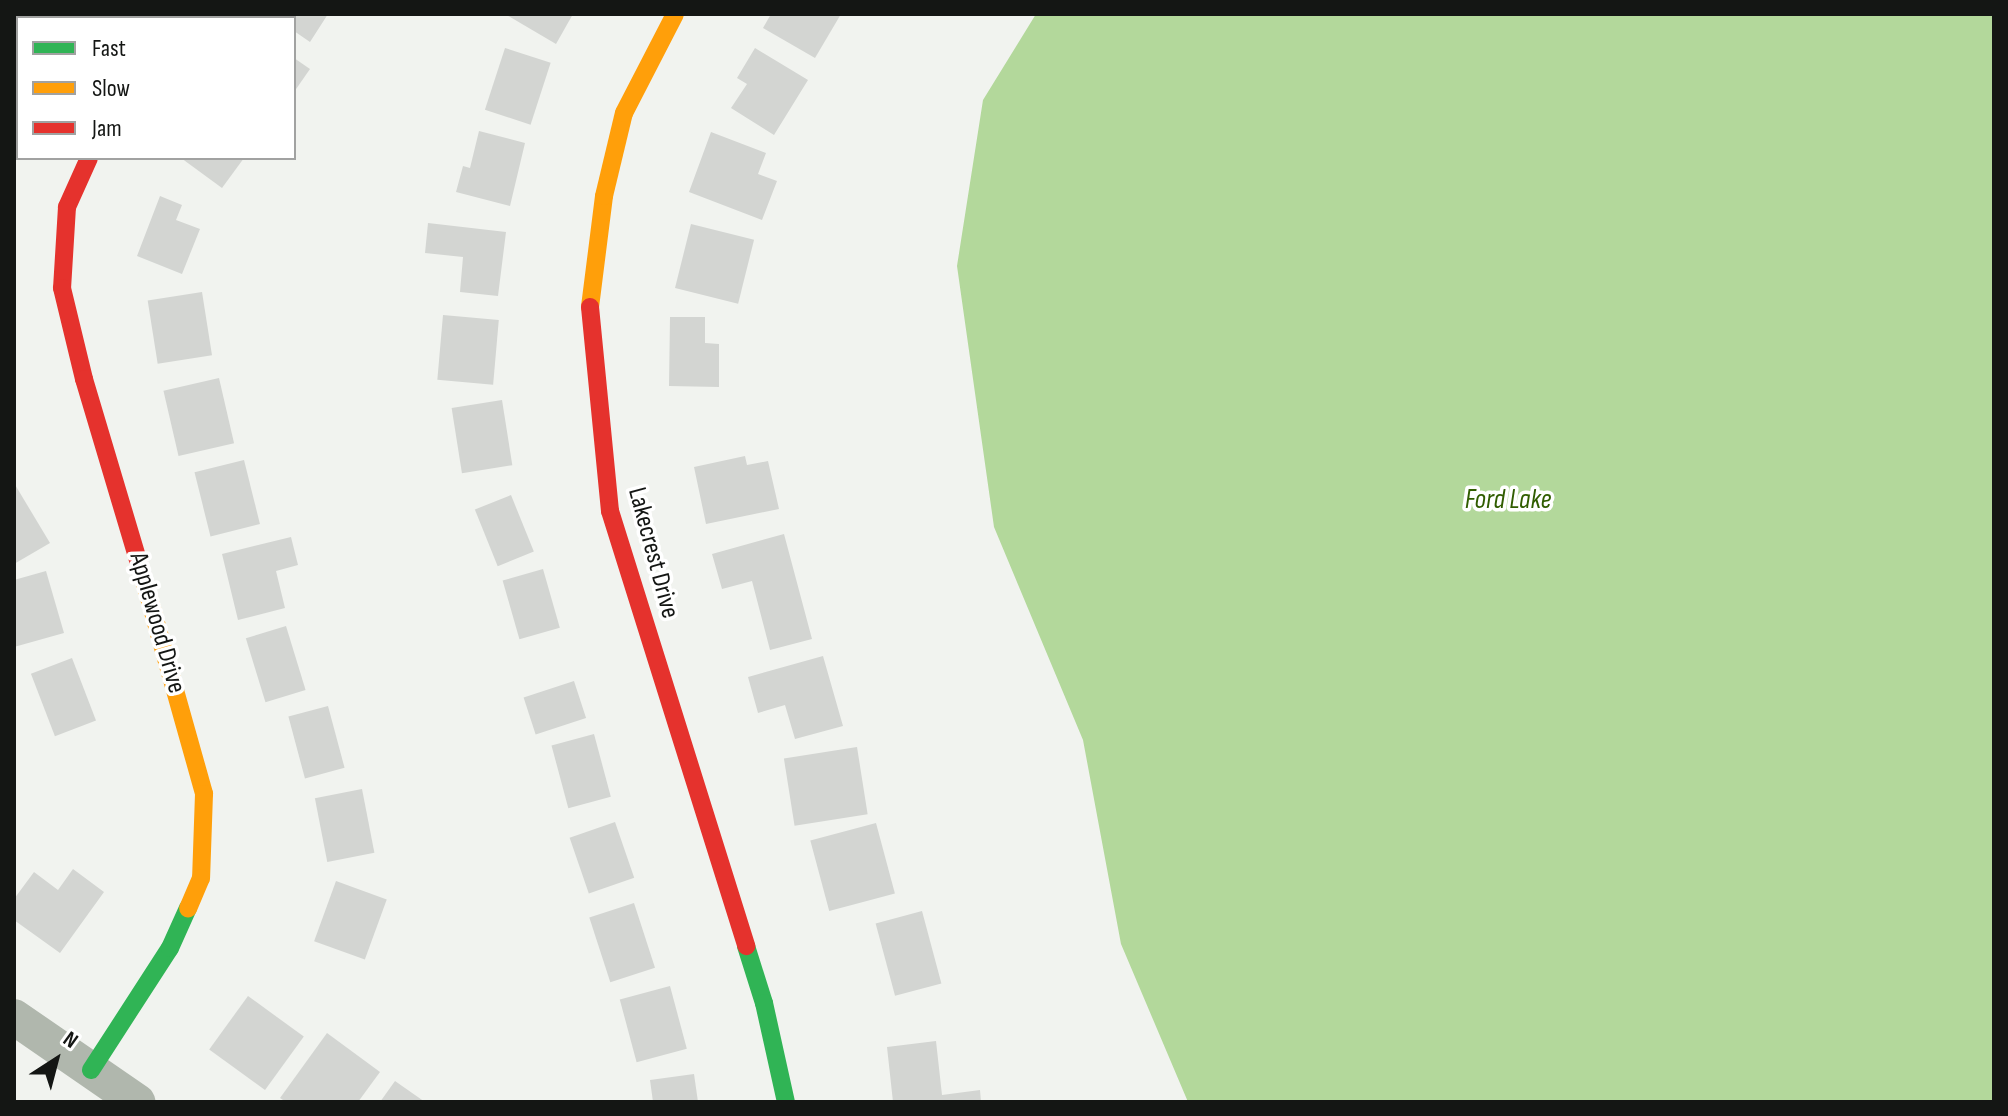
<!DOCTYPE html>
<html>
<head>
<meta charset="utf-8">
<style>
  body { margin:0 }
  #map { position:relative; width:2008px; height:1116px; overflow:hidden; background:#f1f3ef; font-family:"Sofia Sans Condensed",sans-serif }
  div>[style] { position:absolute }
  .water>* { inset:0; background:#b3d89b }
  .building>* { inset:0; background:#d3d5d2; transform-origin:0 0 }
  .street>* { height:36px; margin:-18px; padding:0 18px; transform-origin:18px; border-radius:18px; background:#b0b7ad }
  .fast>* { height:18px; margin:-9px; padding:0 9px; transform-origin:9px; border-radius:9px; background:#30b455 }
  .slow>* { height:18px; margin:-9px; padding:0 9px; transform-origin:9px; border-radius:9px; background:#ff9f0a }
  .jam>* { height:18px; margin:-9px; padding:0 9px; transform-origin:9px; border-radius:9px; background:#e5322d }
  span { translate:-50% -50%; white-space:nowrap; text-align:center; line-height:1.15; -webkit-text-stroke:7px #fff; paint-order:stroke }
  .street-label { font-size:26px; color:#141614 }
  .water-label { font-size:28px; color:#305d00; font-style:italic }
  .frame { position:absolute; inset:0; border:16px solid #141614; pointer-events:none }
  .legend { position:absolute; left:16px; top:16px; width:280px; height:144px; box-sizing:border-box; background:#fff; border:2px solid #a1a2a1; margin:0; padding:10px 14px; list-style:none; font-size:24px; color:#141614 }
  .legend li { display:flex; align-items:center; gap:16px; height:40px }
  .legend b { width:40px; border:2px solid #a1a2a1 }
  .north { position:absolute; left:16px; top:1020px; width:80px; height:80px; -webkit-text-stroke:6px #fff; paint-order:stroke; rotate:36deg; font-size:22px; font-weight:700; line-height:32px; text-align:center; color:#141614 }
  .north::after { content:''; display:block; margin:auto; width:28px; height:36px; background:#141614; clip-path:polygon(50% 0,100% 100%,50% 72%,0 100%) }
</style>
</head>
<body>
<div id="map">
  <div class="water">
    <i style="clip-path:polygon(1036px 14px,1994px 14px,1994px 1102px,1188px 1102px,1121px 944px,1083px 740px,994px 527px,957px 266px,983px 100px)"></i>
  </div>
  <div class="building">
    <i style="clip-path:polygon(268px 14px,328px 14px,310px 42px,294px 31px,294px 18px,274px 18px)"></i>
    <i style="clip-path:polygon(505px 14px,573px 14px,556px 44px)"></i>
    <i style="clip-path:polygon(771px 14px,841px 14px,815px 58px,763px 28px)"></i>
    <i style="left:505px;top:48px;width:48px;height:65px;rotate:18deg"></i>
    <i style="clip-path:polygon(755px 48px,808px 80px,774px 135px,731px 108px,747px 84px,737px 78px)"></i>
    <i style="clip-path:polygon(294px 58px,310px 69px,294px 92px)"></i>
    <i style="clip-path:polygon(479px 131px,525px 143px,510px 206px,456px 192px,463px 166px,470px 168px)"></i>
    <i style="clip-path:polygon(711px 132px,766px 153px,758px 174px,777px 181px,762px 220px,689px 192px)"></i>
    <i style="clip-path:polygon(181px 158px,244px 158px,222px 188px)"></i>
    <i style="clip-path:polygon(160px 196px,182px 205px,176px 220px,200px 229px,182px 274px,137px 256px)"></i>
    <i style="clip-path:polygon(428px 223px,506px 232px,498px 296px,460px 292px,463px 257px,425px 253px)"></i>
    <i style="left:691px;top:224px;width:65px;height:66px;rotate:14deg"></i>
    <i style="left:202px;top:292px;width:64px;height:55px;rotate:81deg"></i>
    <i style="left:443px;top:315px;width:56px;height:65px;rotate:5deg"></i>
    <i style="clip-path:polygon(670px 317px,705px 317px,705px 343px,719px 344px,719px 387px,669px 386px)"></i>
    <i style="left:219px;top:378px;width:67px;height:57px;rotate:77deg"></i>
    <i style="left:502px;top:400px;width:66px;height:51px;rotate:81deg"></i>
    <i style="clip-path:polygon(745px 456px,747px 465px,768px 461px,779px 509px,706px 524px,694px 467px)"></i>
    <i style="left:244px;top:460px;width:66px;height:51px;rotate:76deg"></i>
    <i style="clip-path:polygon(14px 483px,50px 543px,14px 564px)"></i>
    <i style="left:511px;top:495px;width:61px;height:39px;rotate:68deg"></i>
    <i style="clip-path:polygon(784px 534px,812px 639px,770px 650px,752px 581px,722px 589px,712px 554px)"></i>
    <i style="clip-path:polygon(291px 537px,298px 565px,276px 571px,285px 608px,238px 620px,222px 554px)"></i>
    <i style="left:543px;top:569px;width:61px;height:42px;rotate:74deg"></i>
    <i style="clip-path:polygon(46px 571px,64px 633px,14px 647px,14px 580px)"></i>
    <i style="left:286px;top:626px;width:67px;height:42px;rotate:73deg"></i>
    <i style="clip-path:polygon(823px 656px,843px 726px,795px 739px,785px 705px,758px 713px,748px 677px)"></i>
    <i style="left:72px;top:658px;width:67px;height:44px;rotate:69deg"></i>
    <i style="left:574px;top:681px;width:39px;height:53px;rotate:72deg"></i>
    <i style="left:328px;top:706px;width:64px;height:41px;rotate:75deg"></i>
    <i style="left:594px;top:734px;width:65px;height:44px;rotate:75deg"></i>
    <i style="left:857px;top:747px;width:68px;height:74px;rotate:81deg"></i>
    <i style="left:362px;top:789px;width:65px;height:48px;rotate:79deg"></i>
    <i style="left:615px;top:822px;width:59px;height:48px;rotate:71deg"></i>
    <i style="left:876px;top:823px;width:73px;height:68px;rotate:75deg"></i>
    <i style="clip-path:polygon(73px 869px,104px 892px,60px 953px,14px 920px,14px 899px,34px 872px,58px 890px)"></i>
    <i style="left:336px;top:881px;width:54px;height:64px;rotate:20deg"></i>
    <i style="left:634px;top:903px;width:68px;height:47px;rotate:72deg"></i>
    <i style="left:922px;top:911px;width:75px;height:48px;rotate:75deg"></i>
    <i style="left:670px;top:986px;width:65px;height:52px;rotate:75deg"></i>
    <i style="left:248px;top:996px;width:69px;height:66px;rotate:36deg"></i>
    <i style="clip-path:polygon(327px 1033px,380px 1072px,358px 1102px,286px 1102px,280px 1098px)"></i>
    <i style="clip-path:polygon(936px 1041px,942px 1095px,980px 1090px,981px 1102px,893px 1102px,887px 1047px)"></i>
    <i style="clip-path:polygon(694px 1074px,698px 1102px,653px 1102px,650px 1080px)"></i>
    <i style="clip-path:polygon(395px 1081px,425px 1102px,380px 1102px)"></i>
  </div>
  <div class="street">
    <i style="left:164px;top:18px;width:5px;rotate:-53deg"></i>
    <i style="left:14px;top:58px;width:4px;rotate:27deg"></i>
    <i style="left:14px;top:1017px;width:150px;rotate:34.6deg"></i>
  </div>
  <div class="fast">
    <i style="left:746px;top:946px;width:60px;rotate:72.5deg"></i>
    <i style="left:764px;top:1003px;width:101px;rotate:77.5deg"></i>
    <i style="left:91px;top:1070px;width:145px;rotate:-57.1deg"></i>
    <i style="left:170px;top:948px;width:44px;rotate:-65.8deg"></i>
  </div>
  <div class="slow">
    <i style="left:590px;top:307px;width:112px;rotate:-82.8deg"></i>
    <i style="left:604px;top:196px;width:85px;rotate:-76.5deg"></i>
    <i style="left:624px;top:113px;width:111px;rotate:-62.7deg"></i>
    <i style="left:144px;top:580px;width:222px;rotate:74.3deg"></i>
    <i style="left:204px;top:794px;width:84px;rotate:92deg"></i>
    <i style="left:201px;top:878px;width:33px;rotate:113deg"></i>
  </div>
  <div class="jam">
    <i style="left:89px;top:158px;width:54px;rotate:114.2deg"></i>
    <i style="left:67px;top:207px;width:81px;rotate:93.5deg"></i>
    <i style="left:62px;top:288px;width:94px;rotate:76.4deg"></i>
    <i style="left:84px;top:379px;width:210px;rotate:73.4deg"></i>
    <i style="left:590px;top:307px;width:205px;rotate:84.4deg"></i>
    <i style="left:610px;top:511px;width:456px;rotate:72.6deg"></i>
  </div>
  <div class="street-label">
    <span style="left:653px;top:553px;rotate:75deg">Lakecrest Drive</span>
    <span style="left:157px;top:623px;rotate:74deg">Applewood Drive</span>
  </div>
  <div class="water-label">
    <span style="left:1508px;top:500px">Ford Lake</span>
  </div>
  <div class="frame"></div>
  <ul class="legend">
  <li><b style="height:10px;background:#30b455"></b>Fast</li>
  <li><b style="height:10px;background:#ff9f0a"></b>Slow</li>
  <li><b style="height:10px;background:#e5322d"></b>Jam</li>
  </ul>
  <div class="north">N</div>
</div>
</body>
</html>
